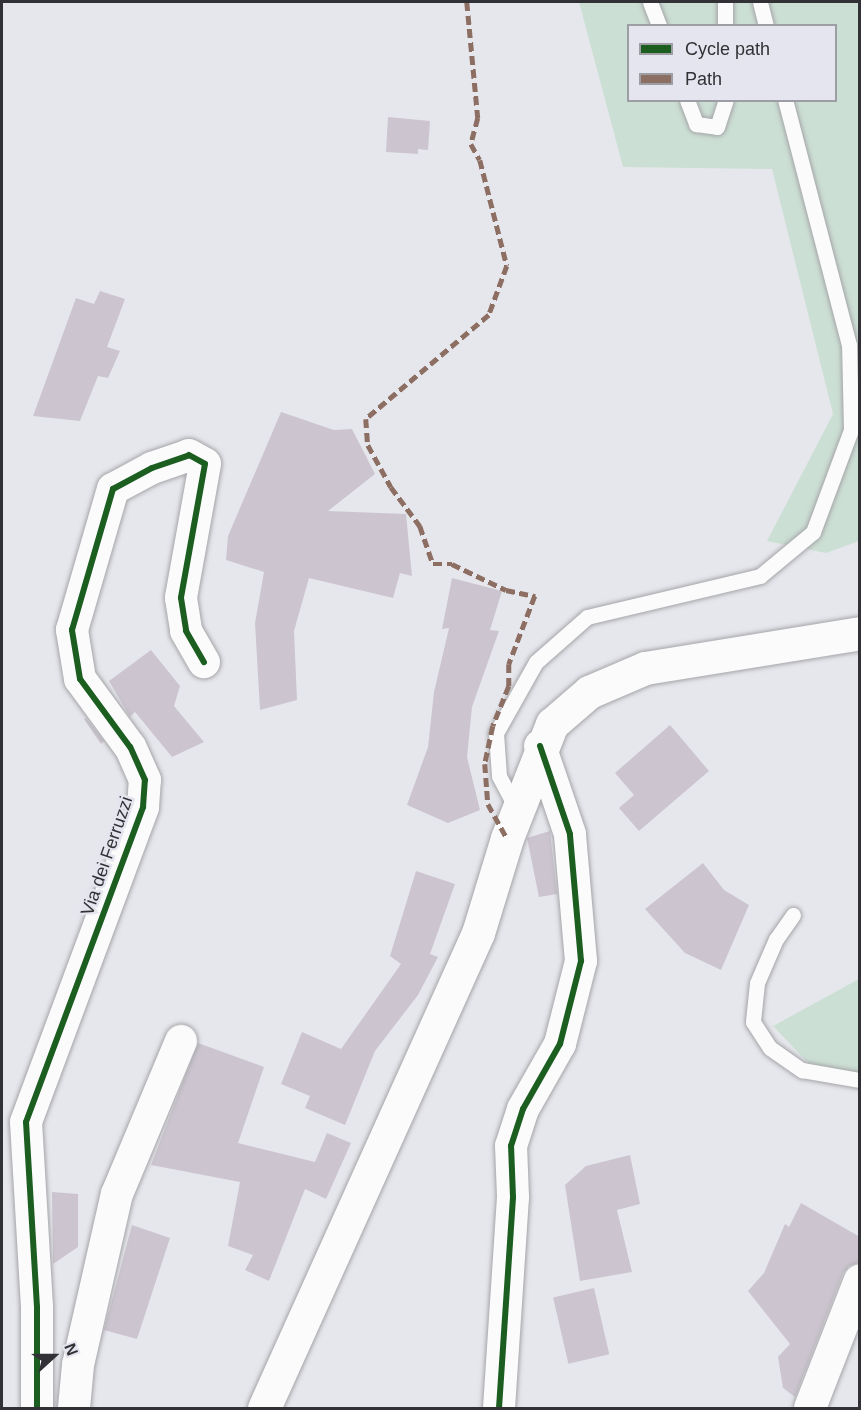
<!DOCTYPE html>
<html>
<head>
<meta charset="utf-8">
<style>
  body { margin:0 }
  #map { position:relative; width:861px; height:1410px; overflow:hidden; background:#e6e7ec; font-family:Arial,sans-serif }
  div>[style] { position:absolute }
  .green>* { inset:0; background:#ccdfd4 }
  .building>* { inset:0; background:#ccc5cf; transform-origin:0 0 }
  .roads { filter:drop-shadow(0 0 2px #a5a5a9) drop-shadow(0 0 2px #a5a5a9) }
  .service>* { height:15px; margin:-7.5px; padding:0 7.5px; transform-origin:7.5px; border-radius:7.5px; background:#fbfbfc }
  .minor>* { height:32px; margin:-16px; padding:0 16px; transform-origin:16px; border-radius:16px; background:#fbfbfc }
  .secondary>* { height:33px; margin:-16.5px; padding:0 16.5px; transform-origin:16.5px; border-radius:16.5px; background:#fbfbfc }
  .quiet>* { height:4.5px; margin-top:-2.25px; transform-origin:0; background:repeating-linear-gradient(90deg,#8d6e63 0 9px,transparent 0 13.5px) }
  .cycleway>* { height:6px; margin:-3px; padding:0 3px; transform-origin:3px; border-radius:3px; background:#1b5e20 }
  span { translate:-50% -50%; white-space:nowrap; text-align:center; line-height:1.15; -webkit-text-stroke:5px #e4e5ee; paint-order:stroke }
  .street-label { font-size:18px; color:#323236 }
  .frame { position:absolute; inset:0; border:3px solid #323236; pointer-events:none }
  .legend { position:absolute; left:627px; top:24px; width:210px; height:78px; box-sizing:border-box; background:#e4e5ee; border:2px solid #9d9da4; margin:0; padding:8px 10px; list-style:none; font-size:18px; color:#323236 }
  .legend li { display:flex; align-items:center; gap:12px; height:30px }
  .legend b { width:30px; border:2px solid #9d9da4 }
  .north { position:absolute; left:24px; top:1326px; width:60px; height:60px; -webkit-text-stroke:4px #e4e5ee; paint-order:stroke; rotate:69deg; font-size:16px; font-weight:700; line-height:24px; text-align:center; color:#323236 }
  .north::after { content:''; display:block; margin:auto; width:21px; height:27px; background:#323236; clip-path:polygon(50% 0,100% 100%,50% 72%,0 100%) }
</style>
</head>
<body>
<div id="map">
  <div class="green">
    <i style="clip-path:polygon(evenodd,579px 2px,859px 2px,859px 541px,826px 553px,767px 541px,833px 414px,772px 169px,623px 167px,579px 2px,628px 26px,836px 26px,836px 100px,628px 100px,628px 26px)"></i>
    <i style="clip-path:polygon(859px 979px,859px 1074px,812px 1067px,773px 1026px)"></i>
  </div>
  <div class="building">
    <i style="clip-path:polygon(388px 117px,430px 121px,428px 150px,418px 149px,418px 154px,386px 152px)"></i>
    <i style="clip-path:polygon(100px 291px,125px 299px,107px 347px,120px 351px,108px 378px,98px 376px,80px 421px,33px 416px,76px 298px,94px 304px)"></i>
    <i style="clip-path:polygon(281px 412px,334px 430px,352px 429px,375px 474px,328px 511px,406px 514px,412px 576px,400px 573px,393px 598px,309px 578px,294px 631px,297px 700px,260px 710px,255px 623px,264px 572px,226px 560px,228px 536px)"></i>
    <i style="clip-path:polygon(452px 578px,502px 591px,490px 630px,499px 631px,472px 707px,467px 757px,480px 810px,448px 823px,407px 805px,428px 747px,434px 692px,449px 628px,442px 629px)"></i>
    <i style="clip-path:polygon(151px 650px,180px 686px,174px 706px,204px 742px,172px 757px,135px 712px,130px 717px,109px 681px)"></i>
    <i style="clip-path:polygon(86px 718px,104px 741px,101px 744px,84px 719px)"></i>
    <i style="clip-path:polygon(670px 725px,709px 771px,639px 831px,619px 808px,634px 795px,615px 773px)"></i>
    <i style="clip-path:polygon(550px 831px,557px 894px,539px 897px,527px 838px)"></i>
    <i style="clip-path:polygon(703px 863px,724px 890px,749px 905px,721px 970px,685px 953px,645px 909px)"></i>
    <i style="clip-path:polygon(416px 871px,455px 884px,430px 954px,438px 957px,418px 995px,375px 1051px,345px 1125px,305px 1108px,310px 1096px,281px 1084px,302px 1032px,341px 1049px,401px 964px,390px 956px)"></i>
    <i style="clip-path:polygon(198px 1043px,264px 1067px,238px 1143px,315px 1162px,327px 1133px,351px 1143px,326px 1199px,305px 1189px,269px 1281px,245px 1270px,253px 1255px,228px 1246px,240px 1182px,151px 1165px)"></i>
    <i style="clip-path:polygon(630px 1155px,640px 1204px,617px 1210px,632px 1272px,580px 1281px,565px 1185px,586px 1166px)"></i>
    <i style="clip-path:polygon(52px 1192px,78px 1194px,78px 1247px,53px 1264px)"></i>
    <i style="clip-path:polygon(801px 1203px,860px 1237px,860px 1262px,849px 1266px,843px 1273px,795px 1397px,783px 1388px,778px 1357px,790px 1344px,748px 1291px,764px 1273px,785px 1224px,789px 1227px)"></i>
    <i style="clip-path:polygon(132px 1225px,170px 1238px,137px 1339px,104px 1330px)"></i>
    <i style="left:594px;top:1288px;width:68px;height:42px;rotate:77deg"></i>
  </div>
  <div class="roads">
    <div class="service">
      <i style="left:650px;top:2px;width:26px;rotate:69deg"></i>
      <i style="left:725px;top:2px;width:24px;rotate:90deg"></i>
      <i style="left:760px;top:2px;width:25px;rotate:76deg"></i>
      <i style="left:687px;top:100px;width:26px;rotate:69deg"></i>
      <i style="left:696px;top:124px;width:21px;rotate:8deg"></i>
      <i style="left:717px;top:127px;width:28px;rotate:-72deg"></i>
      <i style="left:516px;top:808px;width:36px;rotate:-118deg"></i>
      <i style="left:499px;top:776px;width:43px;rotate:-94deg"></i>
      <i style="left:496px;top:733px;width:81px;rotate:-60.6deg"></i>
      <i style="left:536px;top:662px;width:68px;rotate:-41.4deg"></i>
      <i style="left:587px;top:617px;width:178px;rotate:-13.3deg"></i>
      <i style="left:760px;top:576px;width:69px;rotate:-39.7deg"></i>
      <i style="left:813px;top:532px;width:109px;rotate:-69.6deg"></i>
      <i style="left:851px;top:430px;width:85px;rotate:-91.3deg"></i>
      <i style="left:849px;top:345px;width:253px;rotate:-104.6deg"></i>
      <i style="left:793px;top:915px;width:29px;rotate:125deg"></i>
      <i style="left:776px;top:939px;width:48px;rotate:113.4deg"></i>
      <i style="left:757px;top:983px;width:39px;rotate:96deg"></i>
      <i style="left:753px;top:1022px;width:31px;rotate:57deg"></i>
      <i style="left:770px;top:1048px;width:39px;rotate:35deg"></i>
      <i style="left:802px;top:1070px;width:59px;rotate:9.8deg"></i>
    </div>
    <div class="minor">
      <i style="left:37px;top:1408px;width:101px;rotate:-90deg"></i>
      <i style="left:37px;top:1307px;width:185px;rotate:-93.4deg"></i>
      <i style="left:26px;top:1122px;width:336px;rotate:-69.6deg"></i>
      <i style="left:143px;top:807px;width:27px;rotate:-86deg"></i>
      <i style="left:145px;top:780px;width:36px;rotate:-114deg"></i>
      <i style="left:130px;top:747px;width:84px;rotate:-126.3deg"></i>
      <i style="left:80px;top:679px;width:50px;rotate:-99.3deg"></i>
      <i style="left:72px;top:630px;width:147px;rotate:-73.8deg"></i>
      <i style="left:113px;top:489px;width:44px;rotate:-28.3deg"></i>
      <i style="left:152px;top:468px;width:39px;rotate:-19deg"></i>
      <i style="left:189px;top:455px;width:18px;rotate:29deg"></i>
      <i style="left:205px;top:464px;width:136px;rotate:100.2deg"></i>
      <i style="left:181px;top:598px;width:33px;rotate:81deg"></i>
      <i style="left:186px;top:631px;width:36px;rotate:60deg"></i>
      <i style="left:74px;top:1408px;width:43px;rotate:-84.7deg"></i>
      <i style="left:78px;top:1365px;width:175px;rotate:-77.2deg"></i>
      <i style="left:117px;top:1194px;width:166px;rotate:-67.3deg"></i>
      <i style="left:499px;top:1408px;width:211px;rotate:-86.2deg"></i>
      <i style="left:513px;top:1197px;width:51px;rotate:-92.2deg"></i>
      <i style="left:511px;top:1146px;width:39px;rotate:-72deg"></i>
      <i style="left:523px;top:1109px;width:75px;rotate:-60.4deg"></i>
      <i style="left:560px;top:1044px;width:86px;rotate:-75.8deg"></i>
      <i style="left:581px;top:961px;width:127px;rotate:-95deg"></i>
      <i style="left:570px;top:834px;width:93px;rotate:-108.8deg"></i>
      <i style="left:810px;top:1408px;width:137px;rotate:-68.7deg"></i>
    </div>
    <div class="secondary">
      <i style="left:264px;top:1408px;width:521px;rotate:-65.75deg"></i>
      <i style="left:478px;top:933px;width:99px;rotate:-73deg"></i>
      <i style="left:507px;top:838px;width:123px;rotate:-68.5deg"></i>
      <i style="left:552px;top:724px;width:49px;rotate:-40.9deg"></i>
      <i style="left:589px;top:692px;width:61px;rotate:-23.2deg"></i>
      <i style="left:645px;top:668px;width:218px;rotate:-9.2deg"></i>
    </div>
  </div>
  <div class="quiet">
    <i style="left:467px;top:2px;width:117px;rotate:84.6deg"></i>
    <i style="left:478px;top:118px;width:27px;rotate:105deg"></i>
    <i style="left:471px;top:144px;width:18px;rotate:61deg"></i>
    <i style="left:480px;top:160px;width:109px;rotate:75.7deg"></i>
    <i style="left:507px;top:266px;width:52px;rotate:110.2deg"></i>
    <i style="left:489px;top:315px;width:161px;rotate:139.8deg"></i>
    <i style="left:366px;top:419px;width:26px;rotate:86deg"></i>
    <i style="left:368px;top:445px;width:48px;rotate:61.3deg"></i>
    <i style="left:391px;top:487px;width:49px;rotate:53.4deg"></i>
    <i style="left:420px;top:526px;width:40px;rotate:71.1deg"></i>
    <i style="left:433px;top:564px;width:19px"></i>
    <i style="left:452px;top:564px;width:60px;rotate:25.7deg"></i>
    <i style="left:506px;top:590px;width:30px;rotate:12deg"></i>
    <i style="left:535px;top:596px;width:73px;rotate:110.9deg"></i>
    <i style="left:509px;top:664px;width:22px;rotate:90deg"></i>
    <i style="left:509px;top:686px;width:43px;rotate:111.8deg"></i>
    <i style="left:493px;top:726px;width:39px;rotate:102deg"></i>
    <i style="left:485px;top:764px;width:40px;rotate:85.7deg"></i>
    <i style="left:488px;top:804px;width:39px;rotate:61deg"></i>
  </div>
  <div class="cycleway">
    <i style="left:37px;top:1408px;width:101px;rotate:-90deg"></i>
    <i style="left:37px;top:1307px;width:185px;rotate:-93.4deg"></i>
    <i style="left:26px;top:1122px;width:336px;rotate:-69.6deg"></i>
    <i style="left:143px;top:807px;width:27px;rotate:-86deg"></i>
    <i style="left:145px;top:780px;width:36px;rotate:-114deg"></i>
    <i style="left:130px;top:747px;width:84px;rotate:-126.3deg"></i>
    <i style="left:80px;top:679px;width:50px;rotate:-99.3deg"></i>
    <i style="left:72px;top:630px;width:147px;rotate:-73.8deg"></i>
    <i style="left:113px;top:489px;width:44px;rotate:-28.3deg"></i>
    <i style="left:152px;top:468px;width:39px;rotate:-19deg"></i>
    <i style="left:189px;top:455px;width:18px;rotate:29deg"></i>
    <i style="left:205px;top:464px;width:136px;rotate:100.2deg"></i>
    <i style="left:181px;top:598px;width:33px;rotate:81deg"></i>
    <i style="left:186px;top:631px;width:36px;rotate:60deg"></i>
    <i style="left:499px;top:1408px;width:211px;rotate:-86.2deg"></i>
    <i style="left:513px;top:1197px;width:51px;rotate:-92.2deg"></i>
    <i style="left:511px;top:1146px;width:39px;rotate:-72deg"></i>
    <i style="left:523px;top:1109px;width:75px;rotate:-60.4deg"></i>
    <i style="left:560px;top:1044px;width:86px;rotate:-75.8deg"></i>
    <i style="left:581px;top:961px;width:127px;rotate:-95deg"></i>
    <i style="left:570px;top:834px;width:93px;rotate:-108.8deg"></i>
  </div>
  <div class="street-label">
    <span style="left:107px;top:856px;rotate:-71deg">Via dei Ferruzzi</span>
  </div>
  <div class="frame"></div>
  <ul class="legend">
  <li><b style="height:8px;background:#1b5e20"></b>Cycle path</li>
  <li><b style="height:8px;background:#8d6e63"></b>Path</li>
  </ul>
  <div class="north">N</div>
</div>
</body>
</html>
